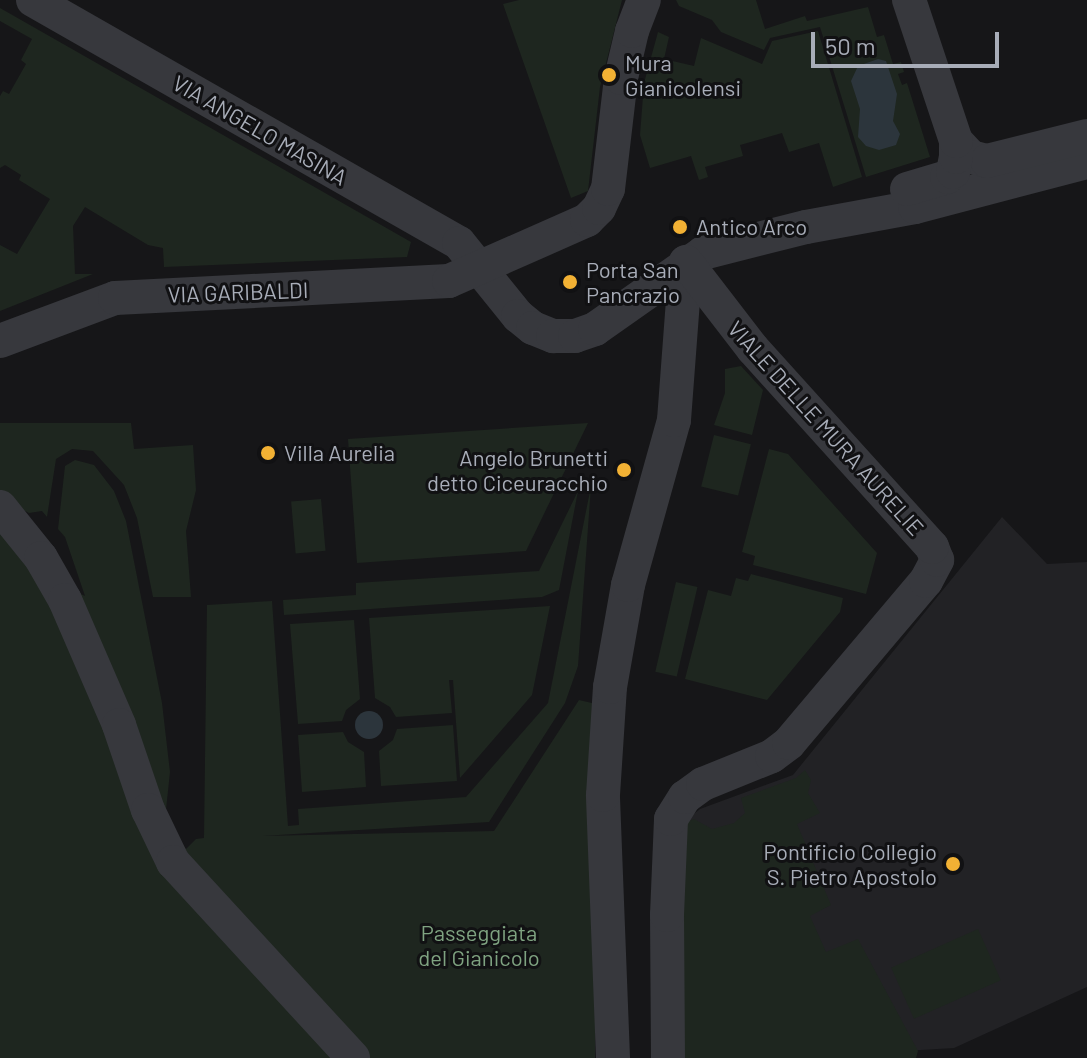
<!DOCTYPE html>
<html>
<head>
<meta charset="utf-8">
<style>
  body { margin:0 }
  #map { position:relative; width:1087px; height:1058px; overflow:hidden; background:#161618; font-family:Barlow,sans-serif }
  div>[style] { position:absolute }
  .built>* { inset:0; background:#222225 }
  .green>* { inset:0; background:#1e261f; transform-origin:0 0 }
  .water>* { inset:0; background:#2c353c }
  .round { border-radius:50% }
  .minor>* { height:34px; margin:-17px; padding:0 17px; transform-origin:17px; border-radius:17px; background:#37383d }
  .dots>* { width:22px; height:22px; translate:-50% -50%; box-sizing:border-box; border:4px solid #111113; border-radius:50% }
  span { translate:-50% -50%; white-space:nowrap; text-align:center; line-height:1.15; -webkit-text-stroke:6px #111113; paint-order:stroke }
  .poi-label { font-size:22px; color:#a8adb8 }
  .left { translate:0 -50%; text-align:left }
  .right { translate:-100% -50%; text-align:right }
  .street-label { font-size:22px; color:#a8adb8 }
  .park-label { font-size:22px; color:#7fa381 }
  .scale { position:absolute; left:811px; top:32px; width:188px; height:36px; box-sizing:border-box; border:4px solid #a8adb8; border-top:0; padding-left:10px; font-size:24px; line-height:28px; white-space:nowrap; color:#a8adb8; -webkit-text-stroke:6px #111113; paint-order:stroke }
</style>
</head>
<body>
<div id="map">
  <div class="built">
    <i style="clip-path:polygon(1002px 517px,1047px 564px,1087px 562px,1087px 987px,954px 1048px,788px 1058px,685px 821px,700px 809px,793px 775px)"></i>
  </div>
  <div class="green">
    <i style="clip-path:polygon(519px 0,622px 0,600px 87px,588px 191px,571px 198px,503px 4px)"></i>
    <i style="clip-path:polygon(676px 0,756px 0,765px 29px,805px 16px,807px 21px,868px 7px,877px 37px,884px 35px,893px 64px,901px 62px,904px 72px,898px 74px,902px 85px,907px 83px,930px 157px,866px 177px,820px 27px,770px 38px,764px 50px,721px 32px,712px 20px,679px 6px)"></i>
    <i style="clip-path:polygon(0 8px,411px 242px,407px 257px,164px 267px,163px 248px,148px 245px,85px 207px,73px 226px,75px 274px,93px 274px,0 311px,0 245px,17px 254px,50px 199px,19px 180px,21px 175px,5px 165px,0 168px,0 96px,3px 91px,9px 94px,26px 64px,21px 60px,32px 39px,0 21px)"></i>
    <i style="clip-path:polygon(818px 31px,862px 177px,833px 187px,819px 143px,789px 152px,782px 133px,740px 145px,743px 156px,705px 167px,708px 177px,699px 180px,691px 156px,650px 168px,640px 135px,644px 83px,658px 32px,669px 37px,664px 59px,694px 66px,701px 38px,762px 64px,772px 41px)"></i>
    <i style="clip-path:polygon(741px 366px,763px 390px,752px 435px,714px 425px,725px 393px,725px 369px)"></i>
    <i style="clip-path:polygon(0 423px,131px 423px,134px 449px,193px 445px,196px 490px,186px 531px,191px 597px,153px 597px,137px 518px,124px 485px,93px 451px,72px 449px,56px 459px,47px 517px,42px 511px,29px 513px,5px 500px,0 494px)"></i>
    <i style="clip-path:polygon(588px 423px,526px 551px,357px 563px,348px 439px)"></i>
    <i style="left:714px;top:435px;width:38px;height:53px;rotate:14deg"></i>
    <i style="clip-path:polygon(769px 449px,788px 454px,877px 553px,866px 594px,753px 565px,755px 556px,742px 552px)"></i>
    <i style="clip-path:polygon(75px 460px,94px 465px,114px 491px,126px 521px,162px 703px,170px 772px,165px 819px,186px 849px,196px 839px,204px 838px,207px 605px,272px 601px,288px 826px,299px 825px,298px 809px,466px 797px,548px 703px,591px 486px,578px 666px,565px 703px,489px 822px,262px 836px,494px 831px,579px 700px,596px 704px,595px 1058px,0 1058px,0 524px,43px 576px,85px 596px,65px 537px,58px 529px,65px 466px)"></i>
    <i style="clip-path:polygon(578px 491px,559px 590px,542px 597px,284px 615px,283px 600px,356px 595px,356px 583px,539px 571px)"></i>
    <i style="left:321px;top:499px;width:52px;height:30px;rotate:85deg"></i>
    <i style="clip-path:polygon(751px 574px,843px 598px,840px 612px,767px 700px,685px 679px,708px 590px,731px 596px,736px 578px,748px 581px)"></i>
    <i style="left:676px;top:582px;width:22px;height:92px;rotate:13deg"></i>
    <i style="clip-path:polygon(550px 606px,532px 695px,460px 778px,453px 680px,449px 680px,452px 713px,396px 717px,390px 707px,375px 698px,369px 618px)"></i>
    <i style="clip-path:polygon(354px 620px,360px 699px,346px 710px,342px 721px,298px 724px,290px 624px)"></i>
    <i style="clip-path:polygon(453px 725px,457px 781px,381px 786px,379px 751px,393px 740px,397px 729px)"></i>
    <i style="clip-path:polygon(343px 732px,348px 742px,364px 752px,366px 787px,302px 792px,298px 735px)"></i>
    <i style="clip-path:polygon(805px 770px,811px 780px,808px 793px,820px 813px,797px 824px,831px 905px,810px 916px,826px 952px,858px 939px,918px 1051px,916px 1058px,682px 1058px,684px 823px,694px 819px,712px 829px,734px 823px,745px 813px,741px 798px,796px 778px)"></i>
    <i style="left:978px;top:929px;width:56px;height:95px;rotate:66deg"></i>
  </div>
  <div class="water">
    <i style="clip-path:polygon(878px 59px,886px 61px,897px 94px,893px 121px,900px 134px,896px 145px,879px 150px,866px 146px,858px 137px,860px 109px,851px 81px,858px 66px)"></i>
    <i class="round" style="left:355px;top:711px;width:28px;height:28px"></i>
  </div>
  <div class="minor">
    <i style="left:33px;top:0;width:490px;rotate:29.7deg"></i>
    <i style="left:459px;top:243px;width:94px;rotate:51.1deg"></i>
    <i style="left:518px;top:316px;width:19px;rotate:39deg"></i>
    <i style="left:533px;top:328px;width:22px;rotate:22deg"></i>
    <i style="left:553px;top:336px;width:22px"></i>
    <i style="left:575px;top:336px;width:21px;rotate:-19deg"></i>
    <i style="left:595px;top:329px;width:132px;rotate:-35.1deg"></i>
    <i style="left:703px;top:253px;width:106px;rotate:-14.2deg"></i>
    <i style="left:806px;top:227px;width:111px;rotate:-10.4deg"></i>
    <i style="left:915px;top:207px;width:178px;rotate:-14.7deg"></i>
    <i style="left:956px;top:141px;width:22px;rotate:47deg"></i>
    <i style="left:971px;top:157px;width:16px;rotate:14deg"></i>
    <i style="left:987px;top:161px;width:103px;rotate:-14deg"></i>
    <i style="left:907px;top:189px;width:42px;rotate:-16.7deg"></i>
    <i style="left:947px;top:177px;width:8px;rotate:-40deg"></i>
    <i style="left:953px;top:172px;width:15px;rotate:-79deg"></i>
    <i style="left:956px;top:157px;width:16px;rotate:-90deg"></i>
    <i style="left:956px;top:141px;width:149px;rotate:-108.4deg"></i>
    <i style="left:0;top:341px;width:123px;rotate:-20.5deg"></i>
    <i style="left:115px;top:298px;width:334px;rotate:-2.9deg"></i>
    <i style="left:449px;top:281px;width:151px;rotate:-23.8deg"></i>
    <i style="left:587px;top:220px;width:17px;rotate:-45deg"></i>
    <i style="left:599px;top:208px;width:21px;rotate:-65deg"></i>
    <i style="left:608px;top:189px;width:112px;rotate:-83.3deg"></i>
    <i style="left:621px;top:78px;width:48px;rotate:-76.8deg"></i>
    <i style="left:632px;top:31px;width:33px;rotate:-69deg"></i>
    <i style="left:0;top:507px;width:65px;rotate:51.2deg"></i>
    <i style="left:41px;top:558px;width:48px;rotate:60.3deg"></i>
    <i style="left:65px;top:600px;width:136px;rotate:66.6deg"></i>
    <i style="left:119px;top:725px;width:90px;rotate:71.2deg"></i>
    <i style="left:148px;top:810px;width:58px;rotate:64.3deg"></i>
    <i style="left:173px;top:862px;width:266px;rotate:47.4deg"></i>
    <i style="left:613px;top:1058px;width:263px;rotate:-92.2deg"></i>
    <i style="left:603px;top:795px;width:108px;rotate:-86.3deg"></i>
    <i style="left:610px;top:687px;width:104px;rotate:-80deg"></i>
    <i style="left:628px;top:585px;width:171px;rotate:-74.4deg"></i>
    <i style="left:674px;top:420px;width:158px;rotate:-85.7deg"></i>
    <i style="left:668px;top:1058px;width:143px;rotate:-90.4deg"></i>
    <i style="left:667px;top:915px;width:96px;rotate:-87.6deg"></i>
    <i style="left:671px;top:819px;width:26px;rotate:-58deg"></i>
    <i style="left:685px;top:797px;width:22px;rotate:-36deg"></i>
    <i style="left:703px;top:784px;width:74px;rotate:-22.1deg"></i>
    <i style="left:772px;top:756px;width:21px;rotate:-37deg"></i>
    <i style="left:789px;top:743px;width:212px;rotate:-49.8deg"></i>
    <i style="left:926px;top:581px;width:24px;rotate:-62deg"></i>
    <i style="left:937px;top:560px;width:14px;rotate:-111deg"></i>
    <i style="left:932px;top:547px;width:267px;rotate:-132.1deg"></i>
    <i style="left:753px;top:349px;width:110px;rotate:-127.6deg"></i>
  </div>
  <div class="dots">
    <i style="left:609px;top:75px;background:#f2b134"></i>
    <i style="left:680px;top:227px;background:#f2b134"></i>
    <i style="left:570px;top:282px;background:#f2b134"></i>
    <i style="left:268px;top:453px;background:#f2b134"></i>
    <i style="left:624px;top:470px;background:#f2b134"></i>
    <i style="left:953px;top:864px;background:#f2b134"></i>
  </div>
  <div class="poi-label">
    <span class="left" style="left:625px;top:75px">Mura<br>Gianicolensi</span>
    <span class="left" style="left:696px;top:227px">Antico Arco</span>
    <span class="left" style="left:586px;top:282px">Porta San<br>Pancrazio</span>
    <span class="left" style="left:284px;top:453px">Villa Aurelia</span>
    <span class="right" style="left:608px;top:470px">Angelo Brunetti<br>detto Ciceuracchio</span>
    <span class="right" style="left:937px;top:864px">Pontificio Collegio<br>S. Pietro Apostolo</span>
  </div>
  <div class="street-label">
    <span style="left:260px;top:130px;rotate:30deg">VIA ANGELO MASINA</span>
    <span style="left:238px;top:292px;rotate:-2deg">VIA GARIBALDI</span>
    <span style="left:826px;top:428px;rotate:48deg">VIALE DELLE MURA AURELIE</span>
  </div>
  <div class="park-label">
    <span style="left:479px;top:945px">Passeggiata<br>del Gianicolo</span>
  </div>
  <div class="scale">50 m</div>
</div>
</body>
</html>
